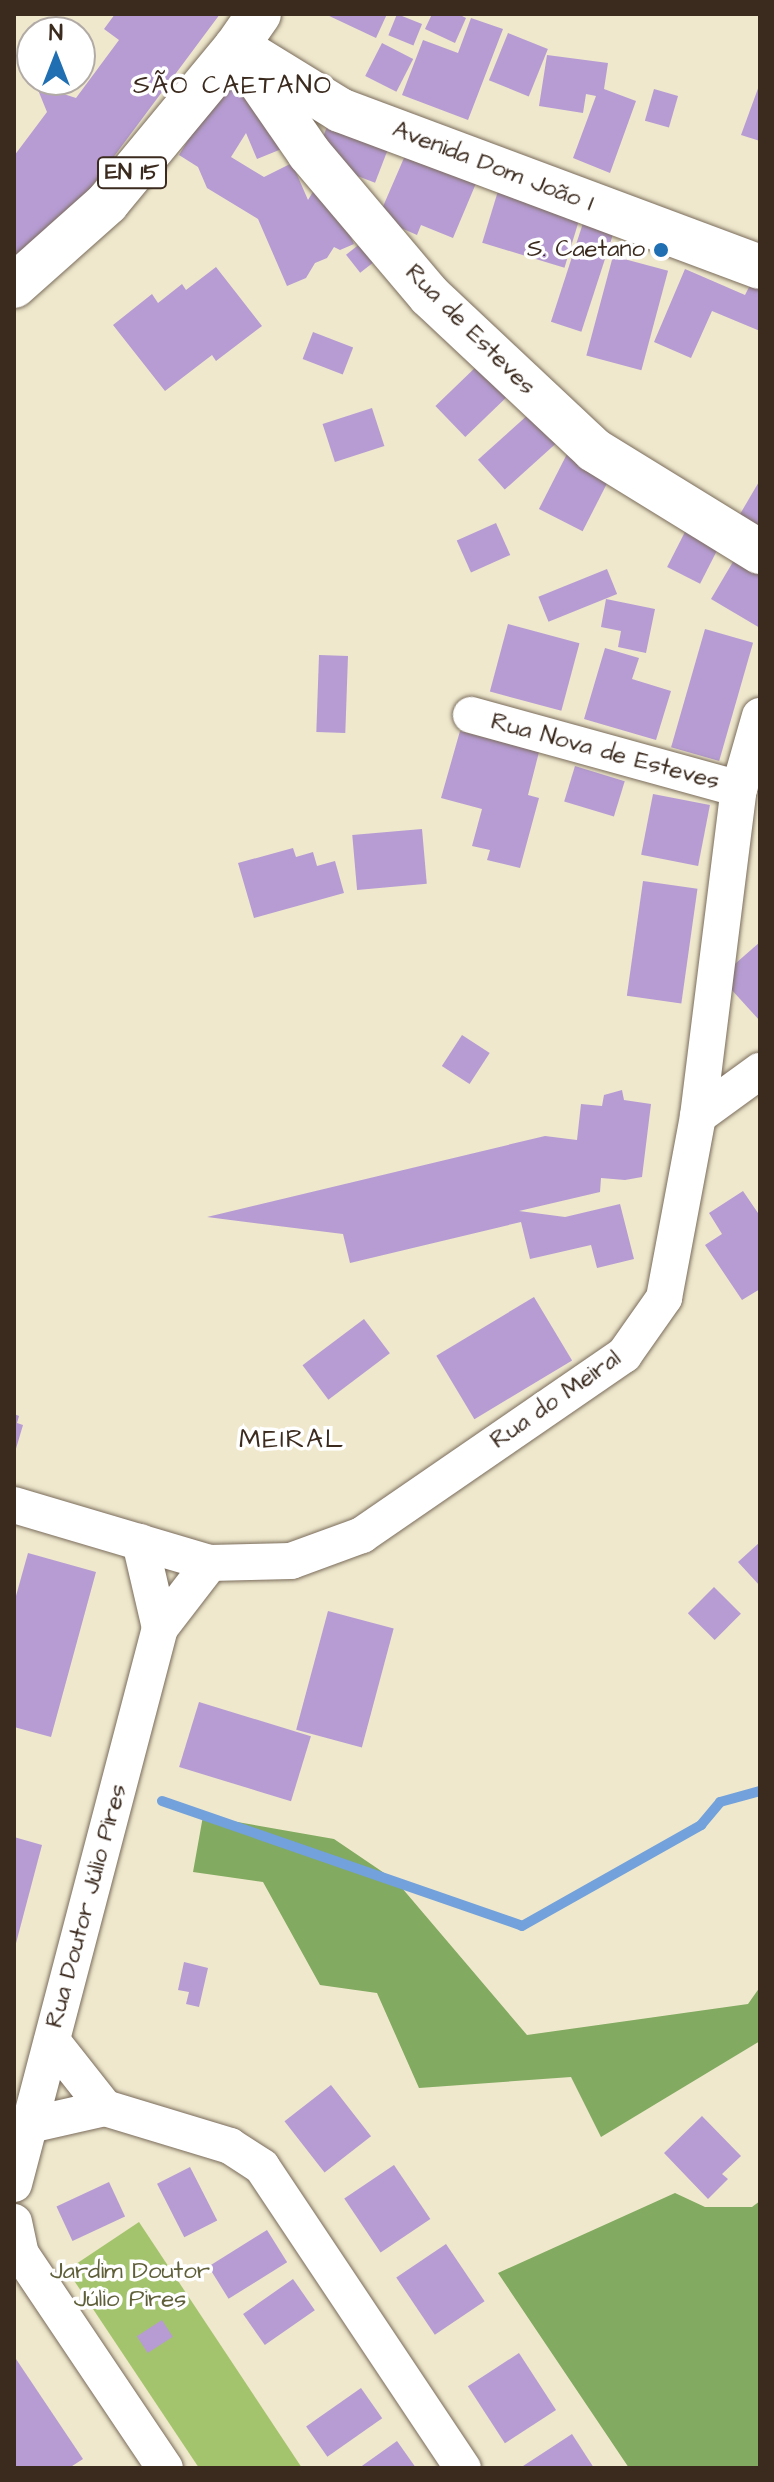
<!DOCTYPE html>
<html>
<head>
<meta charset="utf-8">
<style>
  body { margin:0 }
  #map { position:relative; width:774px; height:2482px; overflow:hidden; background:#efe8cd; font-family:"Architects Daughter",sans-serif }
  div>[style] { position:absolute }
  .green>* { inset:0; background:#a3c46c }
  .forest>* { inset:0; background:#82aa60 }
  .stream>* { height:10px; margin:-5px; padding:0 5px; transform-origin:5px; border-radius:5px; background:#72a1db }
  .building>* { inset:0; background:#b69cd3; transform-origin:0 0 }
  .roads { filter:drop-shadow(0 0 2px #7a6c5b) drop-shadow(0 0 2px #7a6c5b) }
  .minor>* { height:36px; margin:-18px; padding:0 18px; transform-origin:18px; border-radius:18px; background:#fff }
  .tertiary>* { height:44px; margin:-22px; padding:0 22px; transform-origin:22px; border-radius:22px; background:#fff }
  .primary>* { height:44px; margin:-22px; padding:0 22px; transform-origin:22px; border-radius:22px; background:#fff }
  .dots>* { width:22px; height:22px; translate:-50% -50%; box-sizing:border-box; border:4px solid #fff; border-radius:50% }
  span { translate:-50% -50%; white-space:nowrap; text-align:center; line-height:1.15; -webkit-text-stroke:7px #fff; paint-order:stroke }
  .shield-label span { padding:2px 6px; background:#fff; border:2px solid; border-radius:6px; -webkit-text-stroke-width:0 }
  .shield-label { font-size:22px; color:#3b2a1e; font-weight:700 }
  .street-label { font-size:24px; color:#3b2a1e }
  .poi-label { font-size:24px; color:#3b2a1e }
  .right { translate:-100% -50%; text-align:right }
  .park-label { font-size:24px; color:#5f6039 }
  .neighbourhood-label { font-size:26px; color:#3b2a1e; letter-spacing:2px }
  .frame { position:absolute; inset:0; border:16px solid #3b2a1e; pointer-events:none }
  .north { position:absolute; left:16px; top:16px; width:80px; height:80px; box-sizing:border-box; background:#fff; border:2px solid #b1aaa5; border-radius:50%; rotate:0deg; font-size:22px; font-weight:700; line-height:32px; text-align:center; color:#3b2a1e }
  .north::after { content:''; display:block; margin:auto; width:28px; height:36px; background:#1f6fb2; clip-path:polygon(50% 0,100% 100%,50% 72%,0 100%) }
</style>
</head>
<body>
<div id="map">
  <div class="green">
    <i style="clip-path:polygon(139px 2222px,302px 2468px,199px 2468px,67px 2270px)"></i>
  </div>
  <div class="forest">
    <i style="clip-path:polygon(203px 1816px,334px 1839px,396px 1881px,527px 2035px,748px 2004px,760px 1987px,760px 2041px,601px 2137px,571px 2077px,419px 2088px,377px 1993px,320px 1985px,263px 1882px,193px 1872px)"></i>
    <i style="clip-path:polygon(675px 2193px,705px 2207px,752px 2207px,760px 2201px,760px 2468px,629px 2468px,498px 2273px)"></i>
  </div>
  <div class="stream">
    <i style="left:162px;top:1801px;width:381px;rotate:19.1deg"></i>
    <i style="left:522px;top:1926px;width:206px;rotate:-29.4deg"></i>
    <i style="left:701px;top:1825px;width:30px;rotate:-50deg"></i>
    <i style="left:720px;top:1802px;width:41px;rotate:-15.4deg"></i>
  </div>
  <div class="building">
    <i style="clip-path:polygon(115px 14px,220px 14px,34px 264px,14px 271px,14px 156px,47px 112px,36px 85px,76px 98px,119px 40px,104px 29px)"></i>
    <i style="clip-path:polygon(325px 14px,387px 14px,376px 38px)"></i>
    <i style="left:397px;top:14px;width:27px;height:23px;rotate:22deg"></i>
    <i style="clip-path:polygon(432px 14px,458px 14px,466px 18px,455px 43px,425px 29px)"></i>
    <i style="clip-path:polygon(471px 18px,503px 29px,468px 120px,402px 95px,423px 40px,458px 53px)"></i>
    <i style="clip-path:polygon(34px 22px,57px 32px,32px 32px,32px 52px,23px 48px)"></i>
    <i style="left:508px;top:33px;width:43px;height:51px;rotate:22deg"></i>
    <i style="left:382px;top:43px;width:35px;height:37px;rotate:27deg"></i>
    <i style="clip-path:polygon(547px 55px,608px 63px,604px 89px,636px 101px,610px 173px,573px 158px,596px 96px,586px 94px,583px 113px,539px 106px)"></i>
    <i style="clip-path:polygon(223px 82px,267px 109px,284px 148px,257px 159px,246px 133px,231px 157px,264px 177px,292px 163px,308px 200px,314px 190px,336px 203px,354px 244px,340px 250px,334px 247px,327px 258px,315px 263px,306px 278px,287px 286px,258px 219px,207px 188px,198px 167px,179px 155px)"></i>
    <i style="clip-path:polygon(760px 83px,760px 141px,741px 135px)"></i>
    <i style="left:654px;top:89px;width:25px;height:33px;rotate:16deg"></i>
    <i style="left:328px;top:124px;width:65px;height:38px;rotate:21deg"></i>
    <i style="clip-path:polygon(407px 151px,477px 181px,453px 238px,421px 225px,417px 235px,378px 218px)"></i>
    <i style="left:498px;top:191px;width:86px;height:54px;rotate:17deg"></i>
    <i style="left:584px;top:220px;width:32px;height:107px;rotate:18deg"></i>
    <i style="left:361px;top:243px;width:23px;height:19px;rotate:52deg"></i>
    <i style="left:613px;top:256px;width:57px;height:103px;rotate:15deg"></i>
    <i style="clip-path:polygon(216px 267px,262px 326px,216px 361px,212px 355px,165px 391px,113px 325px,152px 294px,158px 303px,182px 284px,186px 290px)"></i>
    <i style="clip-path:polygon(685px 269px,745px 295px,751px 283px,760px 287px,760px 331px,712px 311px,691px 358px,654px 342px)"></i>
    <i style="left:313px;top:332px;width:43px;height:29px;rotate:21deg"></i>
    <i style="left:480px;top:363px;width:43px;height:62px;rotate:46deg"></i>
    <i style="left:372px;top:408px;width:40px;height:52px;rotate:72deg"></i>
    <i style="left:530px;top:413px;width:40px;height:70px;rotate:48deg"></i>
    <i style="left:568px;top:452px;width:49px;height:64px;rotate:27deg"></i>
    <i style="clip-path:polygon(760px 480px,760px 534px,736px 521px)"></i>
    <i style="left:496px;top:523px;width:35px;height:43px;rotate:66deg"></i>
    <i style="left:688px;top:526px;width:37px;height:46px;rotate:27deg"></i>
    <i style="clip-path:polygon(737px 555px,760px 568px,760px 628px,711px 599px)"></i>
    <i style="left:607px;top:569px;width:27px;height:74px;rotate:68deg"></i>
    <i style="clip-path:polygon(606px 599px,655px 609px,646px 653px,618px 647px,621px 631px,601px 627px)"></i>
    <i style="left:508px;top:624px;width:74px;height:70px;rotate:15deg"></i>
    <i style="left:705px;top:629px;width:50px;height:123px;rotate:16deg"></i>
    <i style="clip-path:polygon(605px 648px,639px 658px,632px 679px,671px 691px,656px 740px,584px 719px)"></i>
    <i style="left:319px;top:655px;width:29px;height:77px;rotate:2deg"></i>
    <i style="clip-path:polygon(460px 731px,539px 752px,528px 795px,539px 798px,520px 868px,487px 860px,490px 850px,472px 846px,482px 809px,441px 798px)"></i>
    <i style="left:575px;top:766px;width:52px;height:37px;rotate:17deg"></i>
    <i style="left:653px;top:794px;width:58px;height:62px;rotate:11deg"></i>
    <i style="left:422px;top:829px;width:55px;height:70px;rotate:85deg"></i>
    <i style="clip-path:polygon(293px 848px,296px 857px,313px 852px,317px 866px,335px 861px,344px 893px,254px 918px,238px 863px)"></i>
    <i style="left:643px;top:881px;width:55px;height:116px;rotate:8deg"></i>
    <i style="clip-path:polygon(760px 942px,760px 1021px,720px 977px)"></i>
    <i style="left:462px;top:1035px;width:33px;height:37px;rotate:33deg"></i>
    <i style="clip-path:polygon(622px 1090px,624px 1100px,651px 1104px,642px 1177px,625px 1180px,601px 1178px,600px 1192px,519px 1211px,565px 1217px,620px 1204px,634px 1259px,597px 1268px,591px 1245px,530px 1259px,521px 1222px,350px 1263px,343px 1234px,207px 1217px,545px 1136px,577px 1140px,581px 1104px,602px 1106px,604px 1095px)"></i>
    <i style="clip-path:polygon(743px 1191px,760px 1216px,760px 1289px,742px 1300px,705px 1245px,722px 1234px,709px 1213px)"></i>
    <i style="left:534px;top:1297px;width:74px;height:114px;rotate:59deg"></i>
    <i style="left:364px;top:1319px;width:43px;height:77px;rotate:53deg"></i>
    <i style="clip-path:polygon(14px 1414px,19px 1416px,17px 1423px,23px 1425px,15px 1452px)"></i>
    <i style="clip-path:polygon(760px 1542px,760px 1586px,738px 1562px)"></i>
    <i style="clip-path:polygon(28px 1553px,96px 1572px,51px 1737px,14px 1727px,14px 1603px)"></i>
    <i style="left:714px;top:1587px;width:38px;height:37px;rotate:45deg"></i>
    <i style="left:328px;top:1611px;width:68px;height:123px;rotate:15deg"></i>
    <i style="left:199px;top:1702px;width:117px;height:68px;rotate:17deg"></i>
    <i style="clip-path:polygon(14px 1837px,42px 1845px,15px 1947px,14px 1947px)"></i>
    <i style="clip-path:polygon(184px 1962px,208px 1968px,199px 2007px,186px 2004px,189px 1992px,178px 1990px)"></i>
    <i style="left:331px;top:2085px;width:65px;height:59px;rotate:52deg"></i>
    <i style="clip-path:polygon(702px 2116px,741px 2156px,722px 2174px,728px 2179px,708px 2199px,664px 2153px)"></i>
    <i style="left:394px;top:2165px;width:65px;height:60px;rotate:56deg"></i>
    <i style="left:190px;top:2167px;width:60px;height:37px;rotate:63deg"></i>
    <i style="left:109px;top:2182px;width:38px;height:58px;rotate:65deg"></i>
    <i style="left:267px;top:2230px;width:38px;height:69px;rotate:58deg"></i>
    <i style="left:446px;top:2244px;width:69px;height:60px;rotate:56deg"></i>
    <i style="left:293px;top:2279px;width:38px;height:61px;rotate:55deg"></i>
    <i style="left:162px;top:2320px;width:20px;height:30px;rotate:57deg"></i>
    <i style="left:519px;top:2353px;width:68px;height:61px;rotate:57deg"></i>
    <i style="clip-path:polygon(14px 2356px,83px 2459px,69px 2468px,14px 2468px)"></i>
    <i style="left:361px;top:2388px;width:37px;height:67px;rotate:55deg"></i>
    <i style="clip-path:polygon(572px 2434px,594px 2468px,520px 2468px)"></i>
    <i style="clip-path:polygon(397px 2441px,416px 2468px,359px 2468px)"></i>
  </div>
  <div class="roads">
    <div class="minor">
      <i style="left:471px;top:715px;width:278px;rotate:15.4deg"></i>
      <i style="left:698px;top:1116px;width:77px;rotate:-36deg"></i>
      <i style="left:14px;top:1505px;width:204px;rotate:16.5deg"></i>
      <i style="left:210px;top:1563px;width:81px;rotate:-1.4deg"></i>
      <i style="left:291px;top:1561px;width:76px;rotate:-20.1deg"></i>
      <i style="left:362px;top:1535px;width:318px;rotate:-34.5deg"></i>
      <i style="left:624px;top:1355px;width:70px;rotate:-54.9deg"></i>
      <i style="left:664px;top:1298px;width:185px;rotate:-79.4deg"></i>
      <i style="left:698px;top:1116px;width:330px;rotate:-82.9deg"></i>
      <i style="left:739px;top:789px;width:76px;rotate:-74deg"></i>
      <i style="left:140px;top:1542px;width:88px;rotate:76.9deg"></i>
      <i style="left:52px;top:2041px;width:85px;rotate:51.7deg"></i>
      <i style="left:30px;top:2125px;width:77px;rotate:-12.8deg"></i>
      <i style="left:105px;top:2108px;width:131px;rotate:16.9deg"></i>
      <i style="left:230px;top:2146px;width:38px;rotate:33deg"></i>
      <i style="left:262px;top:2167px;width:362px;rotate:56.3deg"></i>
      <i style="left:14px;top:2184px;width:575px;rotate:-75.29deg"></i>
      <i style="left:160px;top:1628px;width:82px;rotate:-52.4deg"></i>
      <i style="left:14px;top:2222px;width:33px;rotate:78deg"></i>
      <i style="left:21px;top:2254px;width:258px;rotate:56.1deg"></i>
    </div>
    <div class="tertiary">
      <i style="left:236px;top:47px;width:129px;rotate:55.4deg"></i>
      <i style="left:309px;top:153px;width:187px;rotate:49.8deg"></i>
      <i style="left:430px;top:296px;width:225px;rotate:43.2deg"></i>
      <i style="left:594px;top:450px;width:195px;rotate:31.6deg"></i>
      <i style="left:249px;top:54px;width:107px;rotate:31.6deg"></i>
      <i style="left:340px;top:110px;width:448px;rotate:20.5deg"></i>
    </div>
    <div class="primary">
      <i style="left:14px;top:286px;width:125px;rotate:-41.7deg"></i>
      <i style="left:107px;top:203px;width:202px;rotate:-50.4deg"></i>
      <i style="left:236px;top:47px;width:40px;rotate:-55.1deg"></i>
    </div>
  </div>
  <div class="dots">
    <i style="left:661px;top:250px;background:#1f6fb2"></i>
  </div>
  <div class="shield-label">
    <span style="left:132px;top:173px">EN 15</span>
  </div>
  <div class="street-label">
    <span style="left:493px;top:167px;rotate:21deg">Avenida Dom João I</span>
    <span style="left:470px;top:330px;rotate:45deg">Rua de Esteves</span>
    <span style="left:605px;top:752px;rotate:15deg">Rua Nova de Esteves</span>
    <span style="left:556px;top:1400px;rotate:-35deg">Rua do Meiral</span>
    <span style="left:87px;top:1906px;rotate:-75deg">Rua Doutor Júlio Pires</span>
  </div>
  <div class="poi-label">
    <span class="right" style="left:645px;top:250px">S. Caetano</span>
  </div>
  <div class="park-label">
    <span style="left:130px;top:2286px">Jardim Doutor<br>Júlio Pires</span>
  </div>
  <div class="neighbourhood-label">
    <span style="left:233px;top:86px">SÃO CAETANO</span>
    <span style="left:292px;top:1440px">MEIRAL</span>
  </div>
  <div class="frame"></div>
  <div class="north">N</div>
</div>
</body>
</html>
